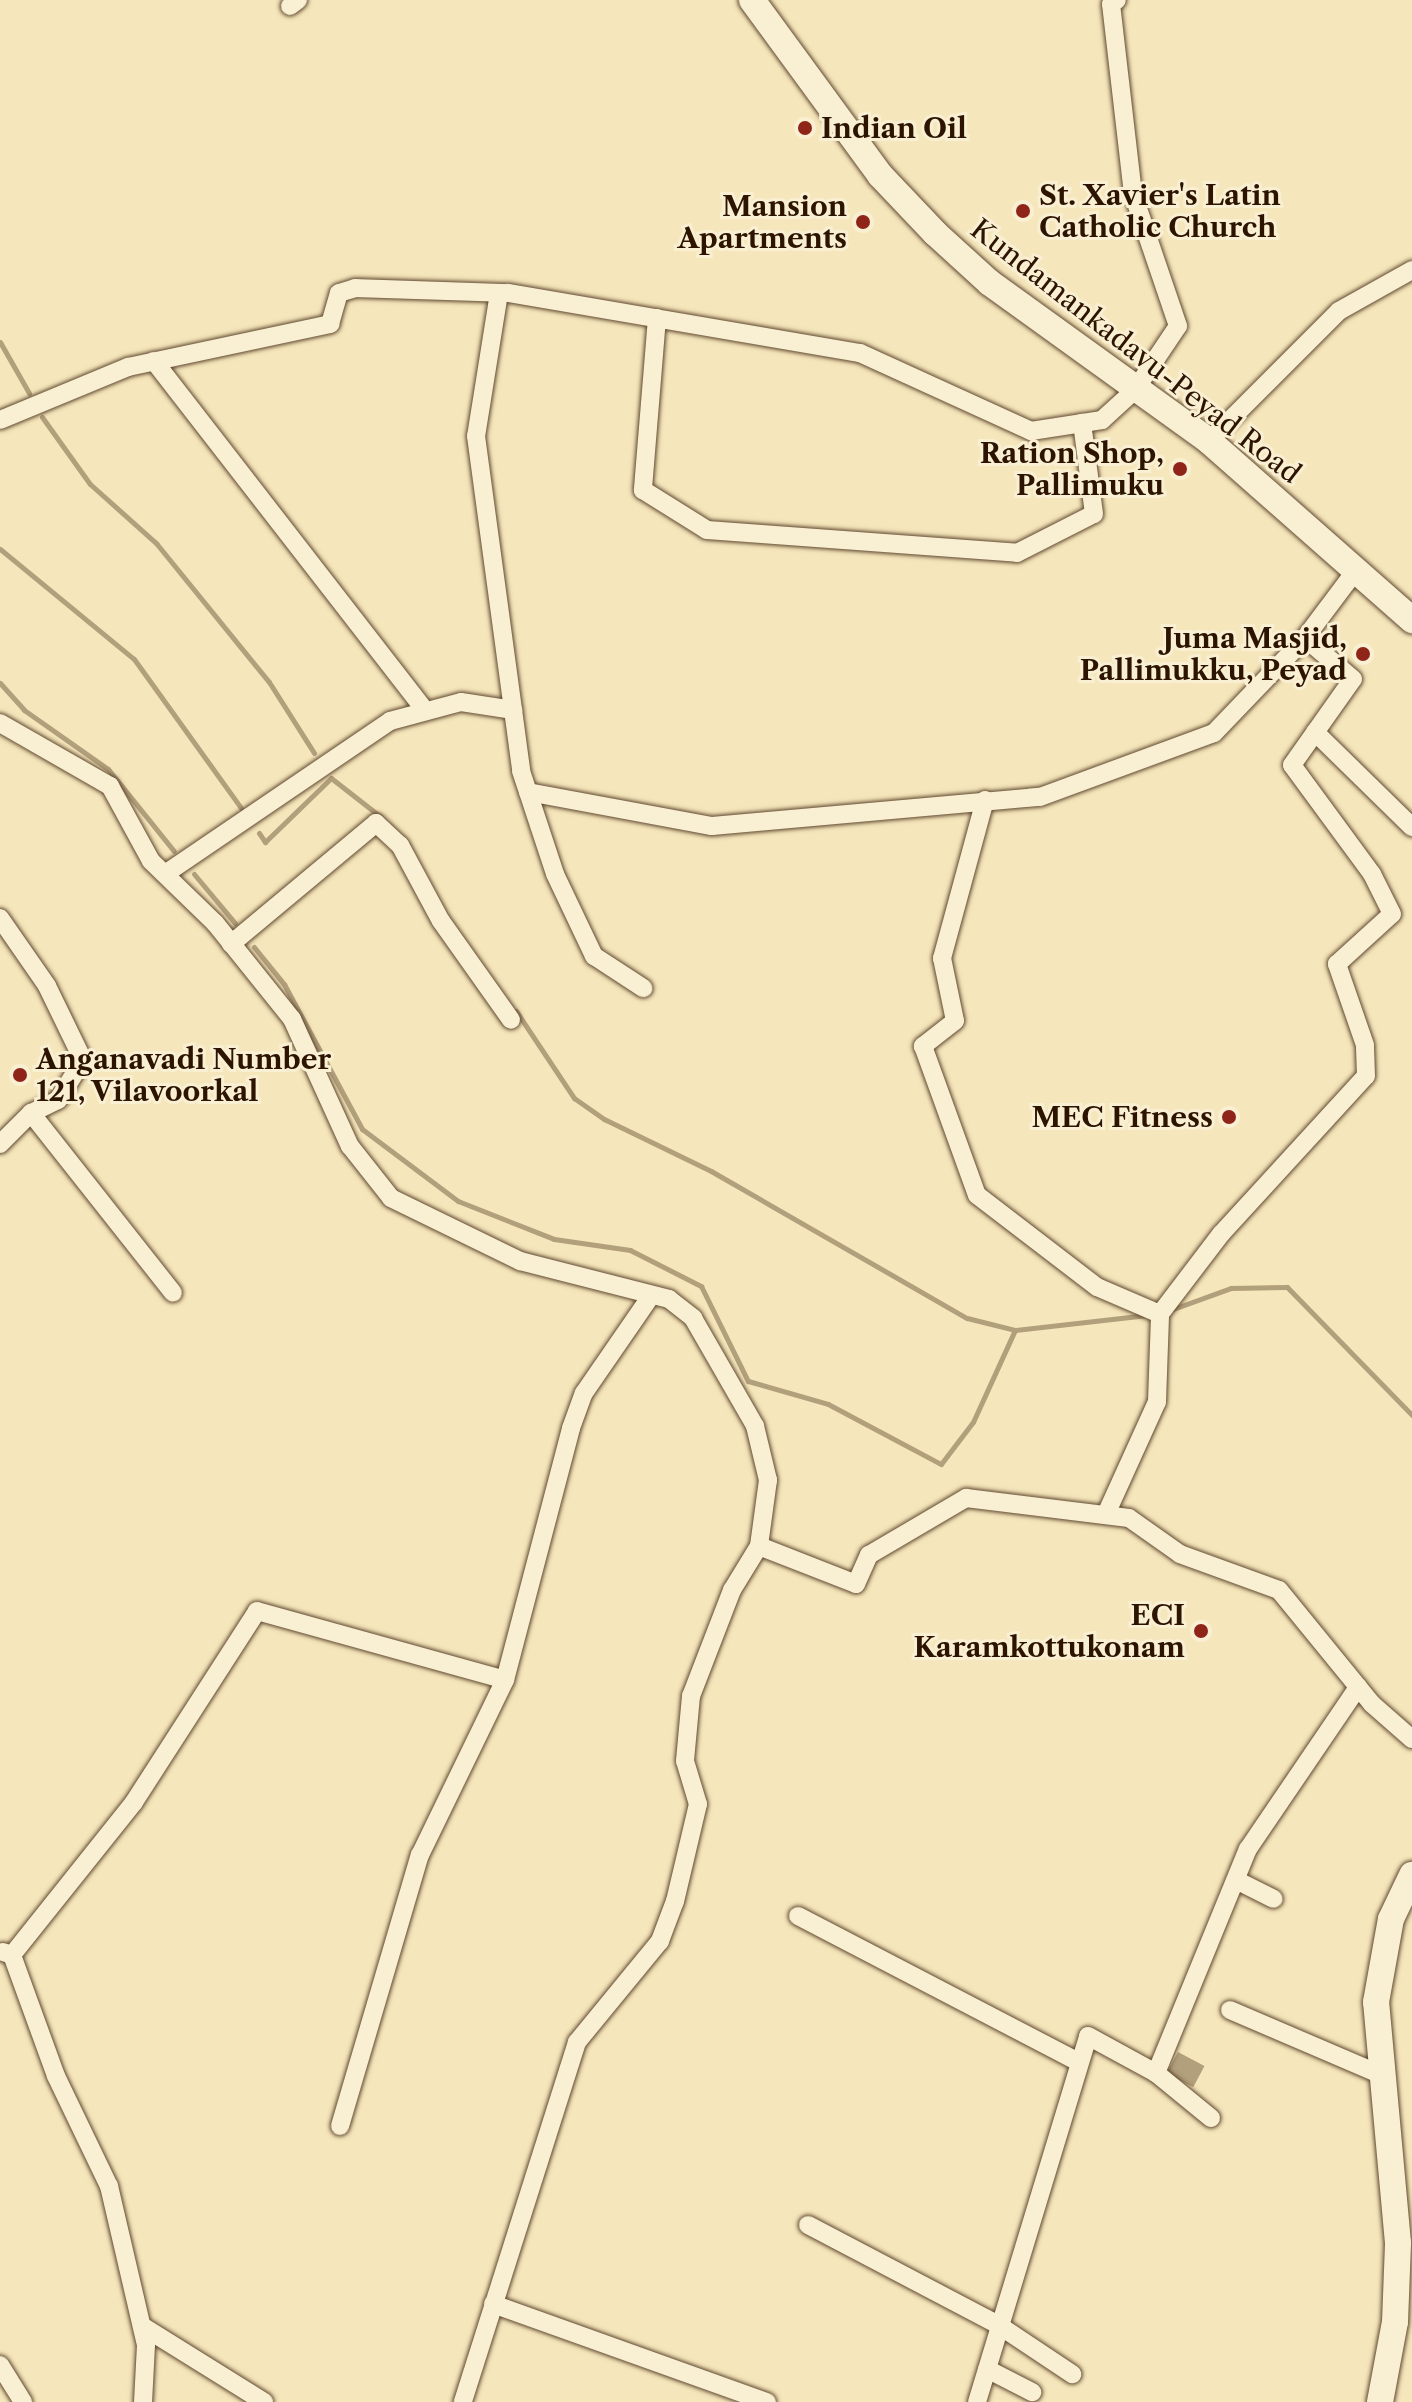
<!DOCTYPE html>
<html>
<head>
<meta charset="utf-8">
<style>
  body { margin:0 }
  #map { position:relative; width:1412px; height:2402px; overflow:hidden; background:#f6e6bb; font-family:"Libre Caslon Text",serif }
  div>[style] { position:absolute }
  .water>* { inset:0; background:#b29f7b; transform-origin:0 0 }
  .stream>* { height:5px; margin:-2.5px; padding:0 2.5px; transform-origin:2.5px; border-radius:2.5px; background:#b29f7b }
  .roads { filter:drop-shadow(0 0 2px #5f482f) drop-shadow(0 0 2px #5f482f) }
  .street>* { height:18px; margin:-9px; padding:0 9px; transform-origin:9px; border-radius:9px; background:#f9efd3 }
  .secondary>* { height:26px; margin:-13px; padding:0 13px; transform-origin:13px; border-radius:13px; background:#f9efd3 }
  .dots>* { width:22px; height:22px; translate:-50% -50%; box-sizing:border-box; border:4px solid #f9efd3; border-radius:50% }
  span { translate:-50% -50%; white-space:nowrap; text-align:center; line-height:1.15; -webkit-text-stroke:6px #f9efd3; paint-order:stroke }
  .poi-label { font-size:28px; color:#2d1400; font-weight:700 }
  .left { translate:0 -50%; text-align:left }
  .right { translate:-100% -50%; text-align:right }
  .street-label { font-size:28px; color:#2d1400 }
</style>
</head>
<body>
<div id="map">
  <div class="water">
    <i style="left:1178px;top:2052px;width:30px;height:24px;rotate:28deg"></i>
  </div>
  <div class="stream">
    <i style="left:0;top:342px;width:59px;rotate:60.4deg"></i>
    <i style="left:42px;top:417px;width:82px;rotate:54.4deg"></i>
    <i style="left:90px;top:484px;width:89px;rotate:41.8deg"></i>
    <i style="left:156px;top:543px;width:179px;rotate:50.9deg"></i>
    <i style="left:269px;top:682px;width:84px;rotate:57.6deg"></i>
    <i style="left:0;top:549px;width:173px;rotate:39.4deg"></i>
    <i style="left:134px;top:659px;width:183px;rotate:54.3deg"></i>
    <i style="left:0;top:683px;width:36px;rotate:48deg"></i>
    <i style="left:24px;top:710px;width:103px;rotate:35.1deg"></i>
    <i style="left:108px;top:769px;width:105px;rotate:51.2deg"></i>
    <i style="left:259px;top:833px;width:11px;rotate:56deg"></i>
    <i style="left:265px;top:842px;width:92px;rotate:-44.1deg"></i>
    <i style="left:331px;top:778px;width:63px;rotate:38deg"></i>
    <i style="left:194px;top:874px;width:64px;rotate:50.1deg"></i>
    <i style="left:254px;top:947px;width:48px;rotate:51deg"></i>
    <i style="left:284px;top:984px;width:165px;rotate:61.7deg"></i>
    <i style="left:362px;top:1129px;width:120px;rotate:36.9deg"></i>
    <i style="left:458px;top:1201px;width:103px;rotate:21.6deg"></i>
    <i style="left:554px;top:1239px;width:77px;rotate:8.2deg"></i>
    <i style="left:630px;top:1250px;width:80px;rotate:26.9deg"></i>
    <i style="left:701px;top:1286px;width:106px;rotate:63.7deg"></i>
    <i style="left:748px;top:1381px;width:83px;rotate:16deg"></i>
    <i style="left:828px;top:1404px;width:128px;rotate:28deg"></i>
    <i style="left:941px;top:1464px;width:53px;rotate:-52.7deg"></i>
    <i style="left:973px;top:1422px;width:101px;rotate:-65.5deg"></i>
    <i style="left:516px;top:1011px;width:105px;rotate:56.3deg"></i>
    <i style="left:574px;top:1098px;width:37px;rotate:35deg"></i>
    <i style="left:604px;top:1119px;width:119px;rotate:25.9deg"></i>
    <i style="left:711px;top:1171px;width:295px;rotate:29.9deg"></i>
    <i style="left:967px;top:1318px;width:49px;rotate:14deg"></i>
    <i style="left:1015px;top:1330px;width:133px;rotate:-6.5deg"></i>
    <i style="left:1173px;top:1309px;width:62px;rotate:-19.9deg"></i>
    <i style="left:1231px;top:1288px;width:56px;rotate:-1deg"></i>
    <i style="left:1287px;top:1287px;width:179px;rotate:45.7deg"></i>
  </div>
  <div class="roads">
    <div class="street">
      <i style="left:290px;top:6px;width:10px;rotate:-37deg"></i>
      <i style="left:499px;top:293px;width:145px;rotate:99.1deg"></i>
      <i style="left:476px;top:436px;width:338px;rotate:82.3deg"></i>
      <i style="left:521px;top:771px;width:108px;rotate:71.7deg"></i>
      <i style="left:555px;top:874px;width:91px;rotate:64.6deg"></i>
      <i style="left:594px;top:956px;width:59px;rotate:33.1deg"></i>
      <i style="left:657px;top:318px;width:173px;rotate:94.7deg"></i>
      <i style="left:643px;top:490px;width:75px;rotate:32deg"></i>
      <i style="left:707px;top:530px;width:311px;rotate:4.2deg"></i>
      <i style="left:1017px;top:553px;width:86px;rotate:-26.9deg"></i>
      <i style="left:1094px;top:514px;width:92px;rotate:-97.5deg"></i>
      <i style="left:154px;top:361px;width:440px;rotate:52.2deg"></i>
      <i style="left:0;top:420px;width:139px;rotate:-22.5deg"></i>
      <i style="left:128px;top:367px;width:207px;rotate:-12deg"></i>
      <i style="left:330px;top:324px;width:32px;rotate:-74deg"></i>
      <i style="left:339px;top:293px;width:17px;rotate:-17deg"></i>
      <i style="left:355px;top:288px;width:153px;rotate:1.9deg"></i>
      <i style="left:508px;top:293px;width:357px;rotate:9.7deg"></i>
      <i style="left:860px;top:353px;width:188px;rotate:24.5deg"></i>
      <i style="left:1031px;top:431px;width:72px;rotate:-8.8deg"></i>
      <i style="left:1102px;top:420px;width:45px;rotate:-42.3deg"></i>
      <i style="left:1135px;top:390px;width:77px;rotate:-56.1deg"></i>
      <i style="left:1178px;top:326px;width:139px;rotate:-108.8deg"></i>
      <i style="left:1133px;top:194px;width:191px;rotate:-96.6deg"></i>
      <i style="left:1111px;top:4px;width:7px;rotate:-34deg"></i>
      <i style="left:1209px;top:441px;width:184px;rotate:-45deg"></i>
      <i style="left:1339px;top:311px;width:84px;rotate:-29.3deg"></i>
      <i style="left:0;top:723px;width:127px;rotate:29.8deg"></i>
      <i style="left:110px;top:786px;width:85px;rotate:61.3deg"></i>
      <i style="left:151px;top:861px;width:89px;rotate:44.1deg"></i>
      <i style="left:215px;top:923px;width:123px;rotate:51.3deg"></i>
      <i style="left:292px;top:1019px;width:140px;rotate:65.5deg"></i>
      <i style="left:350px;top:1146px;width:66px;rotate:51.7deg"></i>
      <i style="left:391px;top:1198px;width:144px;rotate:26deg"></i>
      <i style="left:520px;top:1261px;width:154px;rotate:14.3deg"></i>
      <i style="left:669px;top:1299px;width:31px;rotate:38deg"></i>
      <i style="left:693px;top:1318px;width:125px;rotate:60.1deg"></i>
      <i style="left:755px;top:1426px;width:56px;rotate:76.5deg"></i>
      <i style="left:768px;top:1480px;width:67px;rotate:97.8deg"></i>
      <i style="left:759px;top:1546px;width:52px;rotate:121.5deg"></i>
      <i style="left:732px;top:1590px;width:114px;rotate:111.1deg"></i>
      <i style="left:691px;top:1696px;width:65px;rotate:95.3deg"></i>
      <i style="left:685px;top:1761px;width:45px;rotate:73.2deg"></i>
      <i style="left:698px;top:1804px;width:100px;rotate:103.3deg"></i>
      <i style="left:675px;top:1901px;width:43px;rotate:110.6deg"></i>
      <i style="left:660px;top:1941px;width:131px;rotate:129.4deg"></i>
      <i style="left:577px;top:2042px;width:378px;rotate:107.6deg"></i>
      <i style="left:1315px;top:732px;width:136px;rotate:44.4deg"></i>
      <i style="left:528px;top:792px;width:187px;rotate:10.5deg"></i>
      <i style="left:712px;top:826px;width:329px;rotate:-5.1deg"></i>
      <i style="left:1040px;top:797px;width:185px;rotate:-20.2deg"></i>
      <i style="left:1214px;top:733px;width:132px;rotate:-46.2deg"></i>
      <i style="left:1305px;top:638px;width:85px;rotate:-53.1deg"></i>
      <i style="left:985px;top:800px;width:164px;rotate:105.2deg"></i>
      <i style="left:942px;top:958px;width:64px;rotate:78.3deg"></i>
      <i style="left:955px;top:1021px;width:41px;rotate:142deg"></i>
      <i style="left:923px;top:1046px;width:158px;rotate:70.1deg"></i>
      <i style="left:977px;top:1195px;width:151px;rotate:37.5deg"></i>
      <i style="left:1097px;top:1287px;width:69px;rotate:23.2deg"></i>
      <i style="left:165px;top:874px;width:272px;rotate:-34.2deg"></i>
      <i style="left:390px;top:721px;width:73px;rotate:-15deg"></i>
      <i style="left:461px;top:702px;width:53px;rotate:8.7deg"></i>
      <i style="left:0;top:918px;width:83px;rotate:55.3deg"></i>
      <i style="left:47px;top:986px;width:82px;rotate:64.1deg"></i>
      <i style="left:83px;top:1060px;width:47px;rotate:122deg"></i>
      <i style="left:58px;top:1100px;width:30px;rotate:154deg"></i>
      <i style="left:31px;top:1113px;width:44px;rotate:135deg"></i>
      <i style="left:231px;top:944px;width:189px;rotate:-39.8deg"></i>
      <i style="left:376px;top:823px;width:33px;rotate:43deg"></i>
      <i style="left:400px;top:845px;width:86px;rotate:61.7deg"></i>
      <i style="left:441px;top:921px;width:121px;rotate:54.7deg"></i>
      <i style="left:31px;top:1113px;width:229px;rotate:51.7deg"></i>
      <i style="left:1107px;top:1512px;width:121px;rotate:-65.6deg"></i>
      <i style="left:1157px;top:1402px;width:88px;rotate:-88deg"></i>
      <i style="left:1160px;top:1314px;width:101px;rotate:-52.7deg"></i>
      <i style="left:1221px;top:1234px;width:214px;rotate:-47.5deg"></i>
      <i style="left:1366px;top:1076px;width:31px;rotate:-92deg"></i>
      <i style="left:1365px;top:1045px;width:86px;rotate:-109.1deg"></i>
      <i style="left:1337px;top:964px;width:74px;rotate:-42.3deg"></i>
      <i style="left:1392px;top:914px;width:45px;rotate:-116.6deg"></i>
      <i style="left:1372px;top:874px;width:135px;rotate:-126.3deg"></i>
      <i style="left:1292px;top:765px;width:105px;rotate:-54.7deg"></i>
      <i style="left:1353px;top:679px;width:63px;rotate:-139.5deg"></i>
      <i style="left:759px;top:1546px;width:104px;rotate:21.4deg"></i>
      <i style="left:856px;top:1584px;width:32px;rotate:-66deg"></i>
      <i style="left:869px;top:1555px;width:113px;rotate:-30.4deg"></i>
      <i style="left:966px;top:1498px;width:164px;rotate:7deg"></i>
      <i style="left:1129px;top:1518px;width:62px;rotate:35.2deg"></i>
      <i style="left:1180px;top:1554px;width:105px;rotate:20deg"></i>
      <i style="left:1279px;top:1590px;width:147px;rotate:50.8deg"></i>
      <i style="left:1372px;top:1704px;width:53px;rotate:41.2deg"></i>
      <i style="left:1236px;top:1880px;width:42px;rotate:26.6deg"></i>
      <i style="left:798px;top:1916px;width:316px;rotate:27.5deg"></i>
      <i style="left:3px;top:1952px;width:9px;rotate:18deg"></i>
      <i style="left:12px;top:1955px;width:129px;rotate:70deg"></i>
      <i style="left:56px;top:2076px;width:122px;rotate:64.3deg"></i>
      <i style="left:109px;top:2186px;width:163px;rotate:76.9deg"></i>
      <i style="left:146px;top:2345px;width:57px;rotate:93deg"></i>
      <i style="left:12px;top:1955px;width:196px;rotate:-51.4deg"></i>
      <i style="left:134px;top:1802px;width:227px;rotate:-57.2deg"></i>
      <i style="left:257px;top:1611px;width:257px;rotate:15.5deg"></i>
      <i style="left:1230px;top:2010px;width:168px;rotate:23.2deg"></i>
      <i style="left:1156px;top:2073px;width:242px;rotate:-67.7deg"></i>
      <i style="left:1248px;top:1849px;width:196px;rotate:-55.8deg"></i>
      <i style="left:340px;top:2126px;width:283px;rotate:-73.6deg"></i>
      <i style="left:420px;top:1855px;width:195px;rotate:-64.1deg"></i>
      <i style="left:505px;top:1680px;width:260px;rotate:-75.3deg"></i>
      <i style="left:571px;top:1428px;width:37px;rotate:-70deg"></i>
      <i style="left:584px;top:1393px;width:118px;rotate:-55.4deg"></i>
      <i style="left:808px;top:2225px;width:217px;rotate:27.7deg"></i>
      <i style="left:1000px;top:2326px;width:87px;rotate:33.7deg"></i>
      <i style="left:493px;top:2304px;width:291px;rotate:19.7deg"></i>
      <i style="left:142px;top:2326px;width:144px;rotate:31.9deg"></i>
      <i style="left:0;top:2365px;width:44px;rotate:58.1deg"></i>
      <i style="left:987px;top:2369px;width:51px;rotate:27.1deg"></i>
      <i style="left:977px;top:2402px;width:382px;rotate:-73.1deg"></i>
      <i style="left:1088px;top:2036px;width:77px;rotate:28.6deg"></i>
      <i style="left:1156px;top:2073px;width:71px;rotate:39.3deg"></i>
    </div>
    <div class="secondary">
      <i style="left:752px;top:0;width:217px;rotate:53.8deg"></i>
      <i style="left:880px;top:175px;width:80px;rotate:46.5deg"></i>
      <i style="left:935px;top:233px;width:74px;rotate:42.3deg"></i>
      <i style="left:990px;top:283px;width:270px;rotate:35.8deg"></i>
      <i style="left:1209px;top:441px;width:271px;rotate:41.4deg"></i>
      <i style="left:1380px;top:2402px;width:81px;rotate:-79.4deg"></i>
      <i style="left:1395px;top:2322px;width:79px;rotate:-87.8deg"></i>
      <i style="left:1398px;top:2243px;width:242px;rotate:-95.2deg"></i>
      <i style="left:1376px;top:2002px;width:84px;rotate:-79.8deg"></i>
      <i style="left:1391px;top:1919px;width:49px;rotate:-64.5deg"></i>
    </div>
  </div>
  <div class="dots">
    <i style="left:805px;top:128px;background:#8f2418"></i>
    <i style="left:1023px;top:211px;background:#8f2418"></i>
    <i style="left:863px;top:222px;background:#8f2418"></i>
    <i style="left:1180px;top:469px;background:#8f2418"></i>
    <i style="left:1363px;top:654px;background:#8f2418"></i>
    <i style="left:20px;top:1075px;background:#8f2418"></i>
    <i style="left:1229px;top:1117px;background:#8f2418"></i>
    <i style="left:1201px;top:1631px;background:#8f2418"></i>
  </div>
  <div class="poi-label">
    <span class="left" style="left:821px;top:128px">Indian Oil</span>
    <span class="left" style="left:1039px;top:211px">St. Xavier's Latin<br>Catholic Church</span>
    <span class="right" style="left:847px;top:222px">Mansion<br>Apartments</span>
    <span class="right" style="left:1164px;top:469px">Ration Shop,<br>Pallimuku</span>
    <span class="right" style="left:1347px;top:654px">Juma Masjid,<br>Pallimukku, Peyad</span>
    <span class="left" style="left:36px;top:1075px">Anganavadi Number<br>121, Vilavoorkal</span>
    <span class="right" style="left:1213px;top:1117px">MEC Fitness</span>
    <span class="right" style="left:1185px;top:1631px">ECI<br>Karamkottukonam</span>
  </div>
  <div class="street-label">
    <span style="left:1136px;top:351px;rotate:38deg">Kundamankadavu-Peyad Road</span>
  </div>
</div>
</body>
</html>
